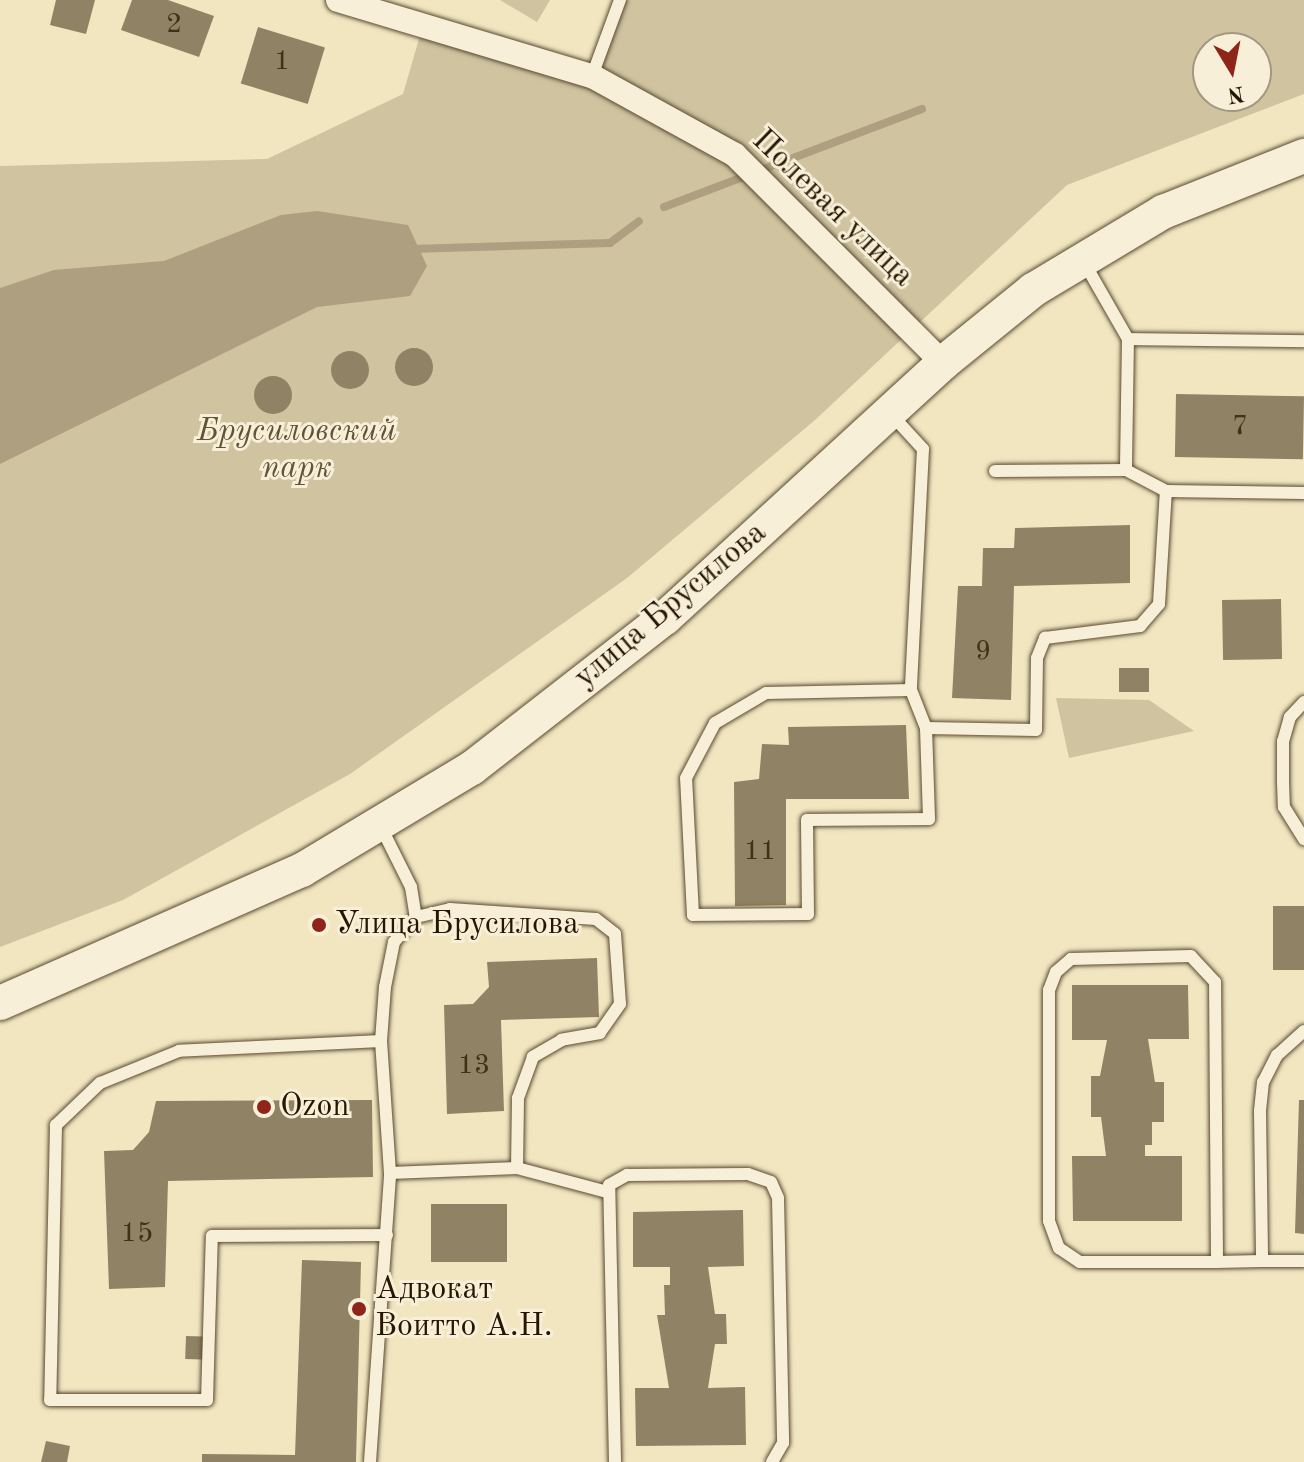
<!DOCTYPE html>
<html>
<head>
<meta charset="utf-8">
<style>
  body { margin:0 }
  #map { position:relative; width:1304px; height:1462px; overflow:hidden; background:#f2e6c1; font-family:"Old Standard TT",serif }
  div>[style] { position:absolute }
  .green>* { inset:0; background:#cfc3a0 }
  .water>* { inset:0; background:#ad9f7f }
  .stream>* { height:8px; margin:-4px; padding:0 4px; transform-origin:4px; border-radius:4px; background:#ad9f7f }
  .building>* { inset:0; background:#908264; transform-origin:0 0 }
  .round { border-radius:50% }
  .roads { filter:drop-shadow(0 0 2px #594a30) drop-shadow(0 0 2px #594a30) }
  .lane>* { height:12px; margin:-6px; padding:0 6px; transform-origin:6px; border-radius:6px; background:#f7efd7 }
  .street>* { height:24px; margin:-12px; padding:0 12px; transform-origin:12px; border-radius:12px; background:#f7efd7 }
  .secondary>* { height:34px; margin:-17px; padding:0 17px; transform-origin:17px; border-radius:17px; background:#f7efd7 }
  .dots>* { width:22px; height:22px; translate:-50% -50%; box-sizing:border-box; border:4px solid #f7efd7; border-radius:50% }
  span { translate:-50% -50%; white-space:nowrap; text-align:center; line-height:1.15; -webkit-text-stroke:6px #f7efd7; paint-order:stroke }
  .number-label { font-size:28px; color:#403119 }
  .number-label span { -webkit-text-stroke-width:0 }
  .street-label { font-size:32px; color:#261600 }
  .park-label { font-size:32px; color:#615338; font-style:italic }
  .poi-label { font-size:32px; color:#261600 }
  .left { translate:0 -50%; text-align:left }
  .north { position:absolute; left:1192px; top:32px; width:80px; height:80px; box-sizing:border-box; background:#f7efd7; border:2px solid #a39881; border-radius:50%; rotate:170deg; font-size:22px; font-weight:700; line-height:32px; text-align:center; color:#261600 }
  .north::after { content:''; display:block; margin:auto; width:28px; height:36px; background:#8f2418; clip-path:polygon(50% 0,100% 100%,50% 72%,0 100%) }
</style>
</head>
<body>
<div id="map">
  <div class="green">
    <i style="clip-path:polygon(500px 0,550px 0,537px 22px)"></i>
    <i style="clip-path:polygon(evenodd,623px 0,1304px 0,1304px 94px,1067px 185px,815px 420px,627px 578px,350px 774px,123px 900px,0 947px,0 166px,267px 159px,403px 94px,421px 32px,592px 82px,623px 0,1208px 48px,1256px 48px,1256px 96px,1208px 96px,1208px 48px)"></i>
    <i style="clip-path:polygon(1056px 698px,1149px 700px,1194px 731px,1069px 758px)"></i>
  </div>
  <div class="water">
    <i style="clip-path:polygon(317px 211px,408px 225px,427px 266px,410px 296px,317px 307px,0 464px,0 288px,54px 270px,164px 261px,281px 215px)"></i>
  </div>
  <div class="stream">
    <i style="left:664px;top:207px;width:276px;rotate:-20.8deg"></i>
    <i style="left:411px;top:249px;width:199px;rotate:-1.7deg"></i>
    <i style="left:610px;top:243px;width:36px;rotate:-37deg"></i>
  </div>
  <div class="building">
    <i style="clip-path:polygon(56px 0,95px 0,86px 34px,50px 25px)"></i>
    <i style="clip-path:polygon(132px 0,168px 0,214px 16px,199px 57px,121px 30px)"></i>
    <i style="left:258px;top:27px;width:70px;height:59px;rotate:17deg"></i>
    <i class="round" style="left:395px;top:348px;width:38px;height:38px"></i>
    <i class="round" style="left:331px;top:351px;width:38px;height:38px"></i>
    <i class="round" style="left:254px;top:376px;width:38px;height:38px"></i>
    <i style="left:1176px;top:394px;width:128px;height:63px;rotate:1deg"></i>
    <i style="clip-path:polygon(1130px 525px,1130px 583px,1014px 586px,1011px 700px,952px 698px,958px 586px,982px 586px,983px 548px,1014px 548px,1015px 528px)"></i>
    <i style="left:1281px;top:599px;width:60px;height:59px;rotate:89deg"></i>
    <i style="left:1119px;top:668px;width:30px;height:24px"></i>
    <i style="clip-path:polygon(906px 725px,909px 799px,786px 799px,786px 905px,735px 906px,734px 782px,759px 779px,762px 744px,789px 745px,788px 727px)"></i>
    <i style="left:1273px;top:906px;width:31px;height:64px"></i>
    <i style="clip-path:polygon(597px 958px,599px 1017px,501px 1020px,504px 1111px,447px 1114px,444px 1005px,473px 1004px,489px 987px,487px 962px)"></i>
    <i style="clip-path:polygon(1072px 985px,1188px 985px,1189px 1039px,1148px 1039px,1155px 1082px,1164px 1082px,1164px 1122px,1152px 1122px,1152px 1145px,1145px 1145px,1145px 1156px,1182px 1156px,1182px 1221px,1073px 1221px,1072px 1156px,1106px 1156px,1101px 1117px,1091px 1117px,1091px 1076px,1100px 1076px,1107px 1040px,1072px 1040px)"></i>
    <i style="clip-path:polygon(372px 1100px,373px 1177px,168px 1181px,165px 1287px,109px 1289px,104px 1151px,133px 1150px,149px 1132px,156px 1101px)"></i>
    <i style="clip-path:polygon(1299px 1100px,1304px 1100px,1304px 1234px,1295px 1233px)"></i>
    <i style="left:431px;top:1204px;width:76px;height:58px"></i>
    <i style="clip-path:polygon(743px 1210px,744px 1266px,708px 1267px,715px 1314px,726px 1314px,727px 1344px,715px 1344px,708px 1388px,745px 1387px,746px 1445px,636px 1446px,635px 1388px,669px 1388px,657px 1315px,665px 1315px,664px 1285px,670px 1285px,670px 1267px,633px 1267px,633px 1212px)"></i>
    <i style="clip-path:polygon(302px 1260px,361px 1262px,356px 1462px,202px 1462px,202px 1454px,295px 1455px)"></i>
    <i style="left:186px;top:1336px;width:25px;height:23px;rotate:2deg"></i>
    <i style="clip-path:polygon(46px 1441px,70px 1446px,67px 1462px,41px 1462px)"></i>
  </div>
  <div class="roads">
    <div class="lane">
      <i style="left:592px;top:76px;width:81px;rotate:-69.8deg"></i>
      <i style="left:1085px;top:264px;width:86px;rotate:60.2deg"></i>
      <i style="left:1128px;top:339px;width:131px;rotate:90.9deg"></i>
      <i style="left:1128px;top:339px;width:176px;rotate:0.7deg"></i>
      <i style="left:890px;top:413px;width:49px;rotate:47.5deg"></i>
      <i style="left:923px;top:449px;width:241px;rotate:92.9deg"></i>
      <i style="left:911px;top:690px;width:41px;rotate:68.5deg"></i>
      <i style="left:926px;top:728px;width:91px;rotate:88.1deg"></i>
      <i style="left:929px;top:819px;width:122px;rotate:179.5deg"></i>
      <i style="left:807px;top:820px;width:94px;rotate:89.4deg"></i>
      <i style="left:808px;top:914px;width:115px;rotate:179.5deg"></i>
      <i style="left:693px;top:915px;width:137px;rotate:-92.9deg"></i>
      <i style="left:686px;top:778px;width:62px;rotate:-62.2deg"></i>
      <i style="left:715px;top:723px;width:59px;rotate:-30.5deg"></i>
      <i style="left:766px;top:693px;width:145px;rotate:-1.2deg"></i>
      <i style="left:995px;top:471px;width:131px;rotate:-0.4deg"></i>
      <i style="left:1126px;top:470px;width:45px;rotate:27.7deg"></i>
      <i style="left:1166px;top:491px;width:138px;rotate:0.8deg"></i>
      <i style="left:1304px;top:702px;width:21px;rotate:133deg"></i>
      <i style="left:1290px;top:717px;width:25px;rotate:106deg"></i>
      <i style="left:1283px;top:741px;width:41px;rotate:90deg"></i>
      <i style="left:1283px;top:782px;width:25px;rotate:88deg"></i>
      <i style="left:1284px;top:807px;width:38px;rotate:58deg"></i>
      <i style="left:926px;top:728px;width:110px;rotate:1deg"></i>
      <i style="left:1036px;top:730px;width:72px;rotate:-89.2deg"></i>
      <i style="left:1037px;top:658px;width:22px;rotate:-68deg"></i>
      <i style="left:1045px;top:638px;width:96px;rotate:-7.2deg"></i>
      <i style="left:1140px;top:626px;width:29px;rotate:-49deg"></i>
      <i style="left:1159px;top:604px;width:113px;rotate:-86.5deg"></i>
      <i style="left:380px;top:825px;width:69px;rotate:63.4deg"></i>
      <i style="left:411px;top:887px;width:30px;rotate:81deg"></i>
      <i style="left:416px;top:917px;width:35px;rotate:-13deg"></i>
      <i style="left:450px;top:909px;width:146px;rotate:3.9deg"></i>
      <i style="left:596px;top:919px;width:24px;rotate:38deg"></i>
      <i style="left:615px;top:934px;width:70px;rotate:85.9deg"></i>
      <i style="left:620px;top:1004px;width:35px;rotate:125deg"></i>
      <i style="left:600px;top:1033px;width:39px;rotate:170deg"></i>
      <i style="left:562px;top:1040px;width:34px;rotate:150deg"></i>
      <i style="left:533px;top:1057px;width:44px;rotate:110.1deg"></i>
      <i style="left:518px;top:1098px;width:70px;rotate:90.8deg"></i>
      <i style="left:517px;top:1168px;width:127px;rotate:177.7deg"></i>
      <i style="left:390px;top:1173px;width:132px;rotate:-93.9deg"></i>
      <i style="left:381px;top:1041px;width:54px;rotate:-85.8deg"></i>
      <i style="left:385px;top:987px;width:46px;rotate:-78.7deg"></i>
      <i style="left:394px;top:942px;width:33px;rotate:-49deg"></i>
      <i style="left:1304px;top:1031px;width:36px;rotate:138deg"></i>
      <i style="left:1277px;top:1055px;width:30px;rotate:117deg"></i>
      <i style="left:1263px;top:1082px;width:29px;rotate:96deg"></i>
      <i style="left:1260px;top:1111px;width:150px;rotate:89.2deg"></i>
      <i style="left:1262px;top:1261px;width:42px"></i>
      <i style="left:381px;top:1041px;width:202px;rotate:177.2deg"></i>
      <i style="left:179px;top:1051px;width:85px;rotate:157.9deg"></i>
      <i style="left:100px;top:1083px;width:61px;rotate:136.3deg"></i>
      <i style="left:56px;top:1125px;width:275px;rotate:91.2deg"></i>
      <i style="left:50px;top:1400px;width:157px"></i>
      <i style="left:207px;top:1400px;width:164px;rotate:-88.3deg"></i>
      <i style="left:212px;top:1236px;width:175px;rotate:-0.3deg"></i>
      <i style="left:517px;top:1168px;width:93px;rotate:14.9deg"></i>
      <i style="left:1217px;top:1262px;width:280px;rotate:-90.4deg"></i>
      <i style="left:1215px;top:982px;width:35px;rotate:-133deg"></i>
      <i style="left:1191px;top:956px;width:120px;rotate:178.6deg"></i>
      <i style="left:1071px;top:959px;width:20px;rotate:139deg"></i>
      <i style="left:1056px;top:972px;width:19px;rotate:111deg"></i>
      <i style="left:1049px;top:990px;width:231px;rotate:90deg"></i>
      <i style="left:1049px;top:1221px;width:29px;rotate:70deg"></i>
      <i style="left:1059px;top:1248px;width:25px;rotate:34deg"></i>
      <i style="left:1080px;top:1262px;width:137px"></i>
      <i style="left:1217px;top:1262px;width:45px;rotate:-1.3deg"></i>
      <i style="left:370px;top:1462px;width:290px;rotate:-86deg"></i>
      <i style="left:615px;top:1462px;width:277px;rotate:-91.2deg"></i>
      <i style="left:609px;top:1185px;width:21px;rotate:-29deg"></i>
      <i style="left:627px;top:1175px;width:121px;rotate:-0.5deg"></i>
      <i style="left:748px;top:1174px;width:24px;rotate:19deg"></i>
      <i style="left:771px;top:1182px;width:17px;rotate:66deg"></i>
      <i style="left:778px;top:1198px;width:245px;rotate:88.8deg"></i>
      <i style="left:783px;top:1443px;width:22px;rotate:120deg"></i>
    </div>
    <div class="street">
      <i style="left:338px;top:0;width:265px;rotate:16.7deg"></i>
      <i style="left:592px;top:76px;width:163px;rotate:28.9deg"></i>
      <i style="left:735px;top:155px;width:294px;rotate:45deg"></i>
    </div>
    <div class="secondary">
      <i style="left:0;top:1003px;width:330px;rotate:-23.8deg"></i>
      <i style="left:302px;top:870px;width:198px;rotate:-31deg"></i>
      <i style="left:472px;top:768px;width:244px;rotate:-37.9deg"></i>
      <i style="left:665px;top:618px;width:377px;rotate:-42.5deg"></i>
      <i style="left:943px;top:363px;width:116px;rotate:-39deg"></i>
      <i style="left:1033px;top:290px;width:152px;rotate:-31deg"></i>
      <i style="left:1163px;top:212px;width:152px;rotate:-21.7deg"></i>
    </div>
  </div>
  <div class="dots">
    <i style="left:319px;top:925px;background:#8f2418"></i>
    <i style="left:264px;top:1107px;background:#8f2418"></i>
    <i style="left:359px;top:1309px;background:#8f2418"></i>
  </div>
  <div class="number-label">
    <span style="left:174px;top:25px">2</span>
    <span style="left:282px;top:62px">1</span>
    <span style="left:1240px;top:427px">7</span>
    <span style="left:983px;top:652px">9</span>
    <span style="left:760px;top:852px">11</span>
    <span style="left:474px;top:1066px">13</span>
    <span style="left:137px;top:1234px">15</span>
  </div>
  <div class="street-label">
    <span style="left:832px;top:209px;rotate:44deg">Полевая улица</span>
    <span style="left:671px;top:606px;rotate:-40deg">улица Брусилова</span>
  </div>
  <div class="park-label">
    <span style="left:297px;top:451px">Брусиловский<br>парк</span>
  </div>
  <div class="poi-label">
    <span class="left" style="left:335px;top:925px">Улица Брусилова</span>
    <span class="left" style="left:280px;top:1107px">Ozon</span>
    <span class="left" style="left:375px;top:1309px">Адвокат<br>Воитто А.Н.</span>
  </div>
  <div class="north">N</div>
</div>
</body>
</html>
